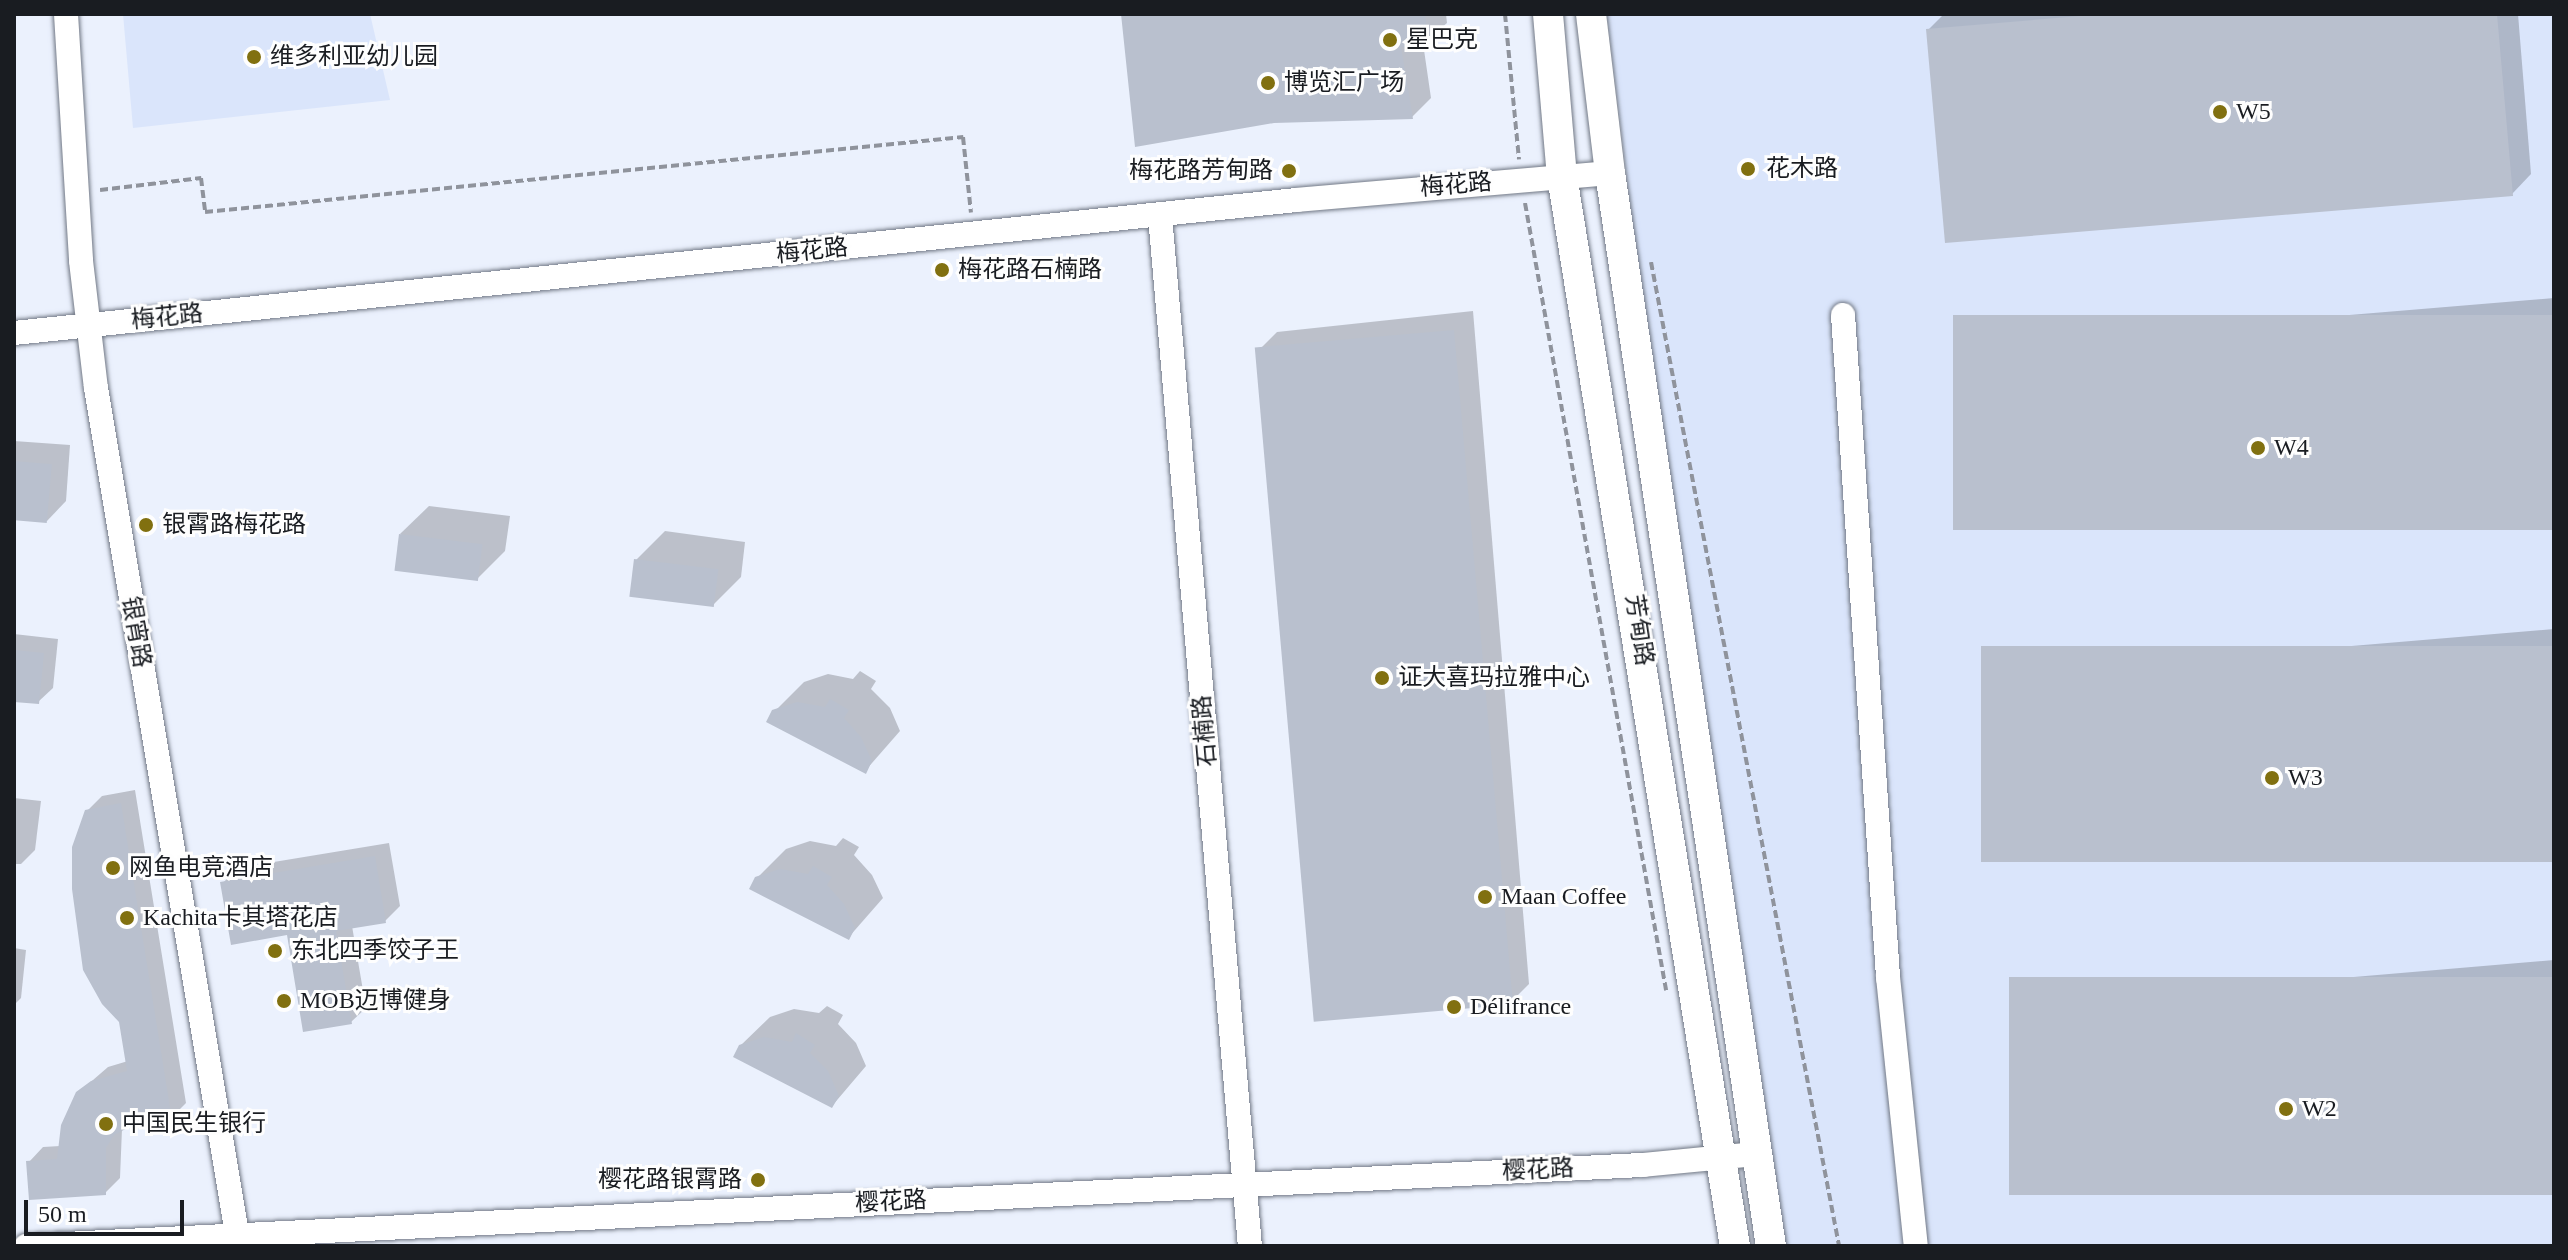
<!DOCTYPE html>
<html>
<head>
<meta charset="utf-8">
<style>
  body { margin:0 }
  #map { position:relative; width:2568px; height:1260px; overflow:hidden; background:#ebf1fd; font-family:"Times New Roman","Noto Sans SC",serif }
  div>[style] { position:absolute }
  .built>* { inset:0; background:#dae5fb }
  .shadow>* { inset:0; background:#0003 }
  .building>* { inset:0; background:#b9c0ce; transform-origin:0 0 }
  .path>* { height:4px; margin-top:-2px; transform-origin:0; background:repeating-linear-gradient(90deg,#8f939c 0 8px,transparent 0 12px) }
  .roads { filter:drop-shadow(0 0 2px #717885) drop-shadow(0 0 2px #717885) }
  .minor>* { height:24px; margin:-12px; padding:0 12px; transform-origin:12px; border-radius:12px; background:#fff }
  .major>* { height:30px; margin:-15px; padding:0 15px; transform-origin:15px; border-radius:15px; background:#fff }
  .dots>* { width:22px; height:22px; translate:-50% -50%; box-sizing:border-box; border:4px solid #fefefe; border-radius:50% }
  span { translate:-50% -50%; white-space:nowrap; text-align:center; line-height:1.15; -webkit-text-stroke:6px #fefefe; paint-order:stroke }
  .poi-label { font-size:24px; color:#191c21 }
  .left { translate:0 -50%; text-align:left }
  .right { translate:-100% -50%; text-align:right }
  .street-label { font-size:24px; color:#191c21 }
  .frame { position:absolute; inset:0; border:16px solid #191c21; pointer-events:none }
  .scale { position:absolute; left:24px; top:1200px; width:160px; height:36px; box-sizing:border-box; border:4px solid #191c21; border-top:0; padding-left:10px; font-size:24px; line-height:28px; white-space:nowrap; color:#191c21; -webkit-text-stroke:6px #fefefe; paint-order:stroke }
</style>
</head>
<body>
<div id="map">
  <div class="built">
    <i style="clip-path:polygon(123px 14px,370px 14px,390px 100px,133px 128px)"></i>
    <i style="clip-path:polygon(1607px 14px,2554px 14px,2554px 1246px,1781px 1246px,1700px 771px)"></i>
  </div>
  <div class="shadow">
    <i style="clip-path:polygon(1123px 14px,1446px 14px,1447px 23px,1423px 43px,1431px 98px,1412px 117px)"></i>
    <i style="clip-path:polygon(1944px 14px,2518px 14px,2531px 174px,2512px 194px,1928px 30px)"></i>
    <i style="clip-path:polygon(2554px 298px,2554px 528px,1957px 366px,1977px 346px)"></i>
    <i style="clip-path:polygon(1473px 311px,1529px 984px,1510px 1003px,1257px 352px,1277px 332px)"></i>
    <i style="clip-path:polygon(14px 441px,70px 445px,66px 501px,47px 521px,14px 519px)"></i>
    <i style="clip-path:polygon(429px 506px,510px 516px,505px 551px,476px 580px,400px 534px)"></i>
    <i style="clip-path:polygon(665px 531px,745px 542px,741px 577px,712px 606px,636px 560px)"></i>
    <i style="clip-path:polygon(2554px 629px,2554px 860px,1985px 694px,2004px 675px)"></i>
    <i style="clip-path:polygon(14px 634px,58px 639px,53px 688px,38px 702px,14px 700px)"></i>
    <i style="clip-path:polygon(860px 671px,876px 681px,871px 689px,890px 708px,900px 731px,865px 771px,774px 712px,804px 682px,828px 674px,853px 679px)"></i>
    <i style="clip-path:polygon(135px 790px,186px 1103px,171px 1118px,139px 1120px,122px 1129px,120px 1178px,105px 1193px,29px 1162px,43px 1147px,60px 1146px,78px 1093px,108px 1067px,128px 1061px,87px 811px,102px 796px)"></i>
    <i style="clip-path:polygon(14px 798px,41px 801px,35px 850px,21px 864px,14px 864px)"></i>
    <i style="clip-path:polygon(843px 838px,859px 847px,854px 855px,872px 875px,883px 898px,848px 938px,757px 878px,786px 849px,810px 841px,836px 846px)"></i>
    <i style="clip-path:polygon(389px 843px,400px 906px,385px 921px,352px 926px,366px 1008px,351px 1022px,288px 933px,223px 883px,237px 868px)"></i>
    <i style="clip-path:polygon(14px 948px,26px 950px,21px 998px,14px 1005px)"></i>
    <i style="clip-path:polygon(2554px 960px,2554px 1193px,2013px 1023px,2033px 1004px)"></i>
    <i style="clip-path:polygon(827px 1006px,843px 1015px,838px 1024px,856px 1043px,866px 1066px,832px 1106px,740px 1046px,770px 1017px,794px 1009px,819px 1013px)"></i>
  </div>
  <div class="building">
    <i style="clip-path:polygon(1121px 14px,1425px 14px,1429px 45px,1401px 47px,1413px 119px,1274px 123px,1135px 147px)"></i>
    <i style="clip-path:polygon(2104px 14px,2497px 14px,2513px 196px,1945px 243px,1926px 29px)"></i>
    <i style="left:2554px;top:315px;width:215px;height:601px;rotate:90deg"></i>
    <i style="left:1454px;top:330px;width:677px;height:200px;rotate:85deg"></i>
    <i style="left:14px;top:461px;width:38px;height:59px;rotate:5deg"></i>
    <i style="left:399px;top:534px;width:84px;height:37px;rotate:7deg"></i>
    <i style="left:634px;top:559px;width:85px;height:38px;rotate:7deg"></i>
    <i style="left:2554px;top:646px;width:216px;height:573px;rotate:90deg"></i>
    <i style="clip-path:polygon(14px 650px,44px 653px,39px 704px,14px 702px)"></i>
    <i style="clip-path:polygon(830px 699px,849px 710px,844px 718px,861px 737px,872px 761px,866px 774px,766px 722px,772px 710px,797px 702px,825px 707px)"></i>
    <i style="clip-path:polygon(121px 803px,172px 1120px,139px 1122px,114px 1135px,106px 1148px,106px 1195px,29px 1200px,26px 1161px,57px 1159px,61px 1125px,76px 1092px,91px 1081px,127px 1071px,119px 1022px,102px 1004px,83px 970px,72px 889px,72px 847px,85px 810px)"></i>
    <i style="clip-path:polygon(375px 856px,386px 923px,336px 931px,352px 1024px,303px 1032px,287px 935px,231px 945px,220px 882px)"></i>
    <i style="clip-path:polygon(813px 866px,832px 877px,827px 885px,844px 904px,855px 928px,849px 940px,749px 889px,755px 877px,780px 869px,808px 874px)"></i>
    <i style="left:2554px;top:977px;width:218px;height:545px;rotate:90deg"></i>
    <i style="clip-path:polygon(796px 1033px,815px 1045px,810px 1053px,828px 1071px,839px 1096px,832px 1108px,733px 1057px,739px 1045px,764px 1037px,792px 1042px)"></i>
  </div>
  <div class="path">
    <i style="left:1505px;top:14px;width:146px;rotate:84.5deg"></i>
    <i style="left:100px;top:190px;width:102px;rotate:-6.8deg"></i>
    <i style="left:201px;top:178px;width:34px;rotate:83deg"></i>
    <i style="left:205px;top:212px;width:762px;rotate:-5.65deg"></i>
    <i style="left:963px;top:137px;width:76px;rotate:84deg"></i>
    <i style="left:1525px;top:203px;width:800px;rotate:79.84deg"></i>
    <i style="left:1651px;top:262px;width:1002px;rotate:79.18deg"></i>
  </div>
  <div class="roads">
    <div class="minor">
      <i style="left:66px;top:14px;width:247px;rotate:86.5deg"></i>
      <i style="left:81px;top:261px;width:128px;rotate:83.3deg"></i>
      <i style="left:96px;top:388px;width:870px;rotate:80.54deg"></i>
      <i style="left:1160px;top:216px;width:1034px;rotate:85.01deg"></i>
      <i style="left:1843px;top:315px;width:664px;rotate:86.11deg"></i>
      <i style="left:1888px;top:977px;width:270px;rotate:84.1deg"></i>
      <i style="left:14px;top:333px;width:1289px;rotate:-5.92deg"></i>
      <i style="left:1296px;top:200px;width:315px;rotate:-4.9deg"></i>
      <i style="left:26px;top:1246px;width:1619px;rotate:-2.87deg"></i>
      <i style="left:1643px;top:1165px;width:114px;rotate:-5.6deg"></i>
    </div>
    <div class="major">
      <i style="left:1548px;top:14px;width:163px;rotate:85.1deg"></i>
      <i style="left:1562px;top:176px;width:1084px;rotate:80.82deg"></i>
      <i style="left:1591px;top:14px;width:160px;rotate:83.2deg"></i>
      <i style="left:1610px;top:173px;width:1085px;rotate:81.47deg"></i>
    </div>
  </div>
  <div class="dots">
    <i style="left:1390px;top:40px;background:#817010"></i>
    <i style="left:254px;top:57px;background:#817010"></i>
    <i style="left:1268px;top:83px;background:#817010"></i>
    <i style="left:2220px;top:112px;background:#817010"></i>
    <i style="left:1748px;top:169px;background:#817010"></i>
    <i style="left:1289px;top:171px;background:#817010"></i>
    <i style="left:942px;top:270px;background:#817010"></i>
    <i style="left:2258px;top:448px;background:#817010"></i>
    <i style="left:146px;top:525px;background:#817010"></i>
    <i style="left:1382px;top:678px;background:#817010"></i>
    <i style="left:2272px;top:778px;background:#817010"></i>
    <i style="left:113px;top:868px;background:#817010"></i>
    <i style="left:1485px;top:897px;background:#817010"></i>
    <i style="left:127px;top:918px;background:#817010"></i>
    <i style="left:275px;top:951px;background:#817010"></i>
    <i style="left:284px;top:1001px;background:#817010"></i>
    <i style="left:1454px;top:1007px;background:#817010"></i>
    <i style="left:2286px;top:1109px;background:#817010"></i>
    <i style="left:106px;top:1124px;background:#817010"></i>
    <i style="left:758px;top:1180px;background:#817010"></i>
  </div>
  <div class="poi-label">
    <span class="left" style="left:1406px;top:40px">星巴克</span>
    <span class="left" style="left:270px;top:57px">维多利亚幼儿园</span>
    <span class="left" style="left:1284px;top:83px">博览汇广场</span>
    <span class="left" style="left:2236px;top:112px">W5</span>
    <span class="left" style="left:1766px;top:169px">花木路</span>
    <span class="right" style="left:1273px;top:171px">梅花路芳甸路</span>
    <span class="left" style="left:958px;top:270px">梅花路石楠路</span>
    <span class="left" style="left:2274px;top:448px">W4</span>
    <span class="left" style="left:162px;top:525px">银霄路梅花路</span>
    <span class="left" style="left:1398px;top:678px">证大喜玛拉雅中心</span>
    <span class="left" style="left:2288px;top:778px">W3</span>
    <span class="left" style="left:129px;top:868px">网鱼电竞酒店</span>
    <span class="left" style="left:1501px;top:897px">Maan Coffee</span>
    <span class="left" style="left:143px;top:918px">Kachita卡其塔花店</span>
    <span class="left" style="left:291px;top:951px">东北四季饺子王</span>
    <span class="left" style="left:300px;top:1001px">MOB迈博健身</span>
    <span class="left" style="left:1470px;top:1007px">Délifrance</span>
    <span class="left" style="left:2302px;top:1109px">W2</span>
    <span class="left" style="left:122px;top:1124px">中国民生银行</span>
    <span class="right" style="left:742px;top:1180px">樱花路银霄路</span>
  </div>
  <div class="street-label">
    <span style="left:1456px;top:185px;rotate:-5deg">梅花路</span>
    <span style="left:812px;top:251px;rotate:-6deg">梅花路</span>
    <span style="left:167px;top:317px;rotate:-6deg">梅花路</span>
    <span style="left:1639px;top:630px;rotate:81deg">芳甸路</span>
    <span style="left:136px;top:632px;rotate:80deg">银宵路</span>
    <span style="left:1205px;top:731px;rotate:-95deg">石楠路</span>
    <span style="left:1538px;top:1170px;rotate:-3deg">樱花路</span>
    <span style="left:891px;top:1202px;rotate:-3deg">樱花路</span>
  </div>
  <div class="frame"></div>
  <div class="scale">50 m</div>
</div>
</body>
</html>
